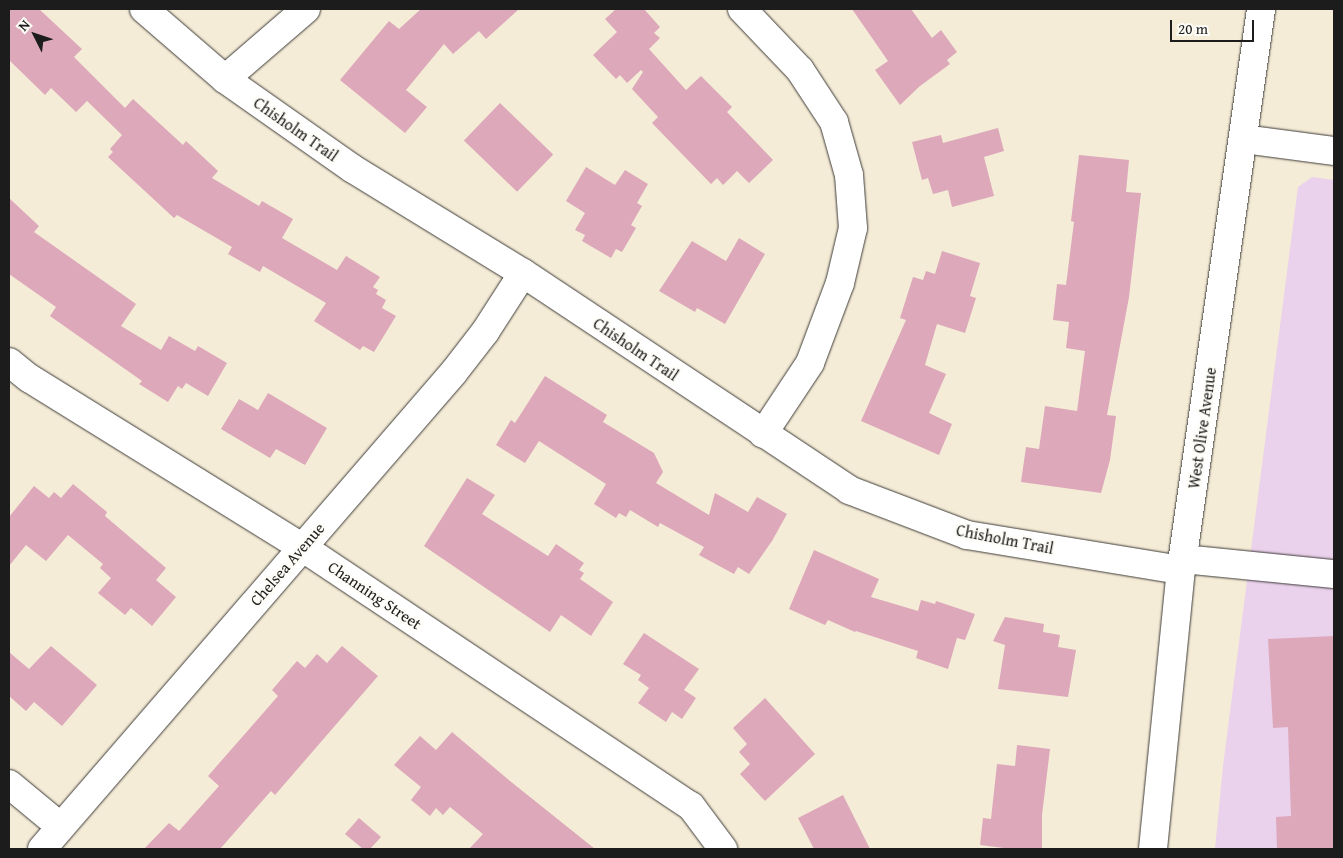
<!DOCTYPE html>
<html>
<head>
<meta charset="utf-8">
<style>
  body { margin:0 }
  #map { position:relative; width:1343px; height:858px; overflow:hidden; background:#f5ecd7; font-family:"Gentium Book Plus",serif }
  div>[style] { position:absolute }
  .built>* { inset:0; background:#ead1ec }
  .building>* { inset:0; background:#dca8ba; transform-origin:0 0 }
  .roads { filter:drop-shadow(0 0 1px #3d3b38) drop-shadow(0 0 1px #3d3b38) }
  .minor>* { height:28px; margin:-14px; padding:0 14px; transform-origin:14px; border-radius:14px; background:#fff }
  span { translate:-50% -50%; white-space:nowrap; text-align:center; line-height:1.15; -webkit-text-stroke:4.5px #fdfcf7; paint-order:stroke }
  .street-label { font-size:16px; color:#1c1c1c }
  .frame { position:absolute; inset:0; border:10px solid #1c1c1c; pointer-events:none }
  .north { position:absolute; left:10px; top:10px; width:50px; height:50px; -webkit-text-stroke:4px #fdfcf7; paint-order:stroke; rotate:311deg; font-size:14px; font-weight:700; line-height:20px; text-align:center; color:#1c1c1c }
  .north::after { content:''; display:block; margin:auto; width:18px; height:22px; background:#1c1c1c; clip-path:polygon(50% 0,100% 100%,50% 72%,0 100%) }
  .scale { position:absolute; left:1170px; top:20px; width:84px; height:22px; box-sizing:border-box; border:2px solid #1c1c1c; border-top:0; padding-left:6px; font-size:15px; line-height:18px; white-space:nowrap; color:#1c1c1c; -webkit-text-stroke:4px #fdfcf7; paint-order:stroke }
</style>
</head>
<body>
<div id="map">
  <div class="built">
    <i style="clip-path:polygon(1312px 177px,1334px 180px,1334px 849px,1215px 849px,1223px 766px,1298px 187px)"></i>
  </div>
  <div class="building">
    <i style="clip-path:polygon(9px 9px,39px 9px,82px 49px,74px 57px,125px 108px,133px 99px,183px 145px,186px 141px,218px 171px,212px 178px,259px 206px,262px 201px,293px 219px,282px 238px,337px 270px,346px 256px,380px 277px,373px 287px,378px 290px,376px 294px,386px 300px,382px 308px,396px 316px,374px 352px,363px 346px,360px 350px,314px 321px,326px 303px,263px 266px,260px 272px,228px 254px,232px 247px,177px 215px,174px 218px,108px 157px,113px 152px,110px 149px,122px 135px,87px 101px,76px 112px,51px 88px,45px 95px,9px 60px)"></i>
    <i style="clip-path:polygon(421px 9px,519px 9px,486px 39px,479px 31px,453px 54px,444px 44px,406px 90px,427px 107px,405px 133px,340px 80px,389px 21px,399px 29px)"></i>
    <i style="clip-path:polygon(616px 9px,644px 9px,660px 27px,654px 33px,660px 38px,649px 49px,686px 90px,701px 76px,732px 107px,727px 112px,773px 160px,749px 183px,737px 171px,723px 185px,717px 178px,711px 184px,652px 123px,658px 117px,632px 89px,643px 72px,641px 70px,627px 83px,620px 75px,616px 79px,593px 55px,617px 32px,605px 19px)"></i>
    <i style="clip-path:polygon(852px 9px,911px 9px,932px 38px,941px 30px,957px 52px,947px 60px,950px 64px,920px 86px,900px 105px,875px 70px,888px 61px)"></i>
    <i style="left:500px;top:103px;width:74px;height:52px;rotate:44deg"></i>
    <i style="clip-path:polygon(998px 128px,1004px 151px,984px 157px,994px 196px,952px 207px,948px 190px,933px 194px,928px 178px,922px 180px,912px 142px,941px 135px,943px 143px)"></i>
    <i style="clip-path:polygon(1079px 155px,1129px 160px,1126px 192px,1141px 193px,1129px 297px,1107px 415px,1116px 416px,1110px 460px,1101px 493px,1021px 482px,1026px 447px,1039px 449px,1045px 406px,1077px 411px,1085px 351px,1066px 348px,1069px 322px,1053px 320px,1057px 284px,1066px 285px,1074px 222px,1071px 221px)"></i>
    <i style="clip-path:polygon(586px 167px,615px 185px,625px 170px,648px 184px,637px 203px,642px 206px,631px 225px,636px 228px,622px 252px,616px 249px,611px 258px,582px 241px,585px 235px,575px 230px,585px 213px,566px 201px)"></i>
    <i style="clip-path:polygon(9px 198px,39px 226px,34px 232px,136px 304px,121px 326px,161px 350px,169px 336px,195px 351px,198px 346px,227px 363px,208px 396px,186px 383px,182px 389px,178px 386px,168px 402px,139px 384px,142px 381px,50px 316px,56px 307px,9px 274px)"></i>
    <i style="clip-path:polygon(739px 238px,765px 254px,725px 324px,697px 308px,695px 312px,659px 291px,692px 241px,726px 261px)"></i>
    <i style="clip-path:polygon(942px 251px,980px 263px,970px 296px,976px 298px,965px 333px,937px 324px,925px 365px,946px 374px,929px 413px,952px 424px,939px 455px,861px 421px,906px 320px,900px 318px,913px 277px,923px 280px,926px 271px,935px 274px)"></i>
    <i style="clip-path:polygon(545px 376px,607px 415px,603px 422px,654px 453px,663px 472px,656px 483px,709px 515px,715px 493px,748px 512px,757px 497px,787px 514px,772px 541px,749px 574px,738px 567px,734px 574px,699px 555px,704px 547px,660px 523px,658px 527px,630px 510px,626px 517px,619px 513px,616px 518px,594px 504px,606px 484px,539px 441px,525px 463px,496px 445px,511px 420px,515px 423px)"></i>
    <i style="clip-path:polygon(268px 393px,327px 428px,305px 465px,276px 449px,270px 458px,221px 429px,239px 399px,258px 410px)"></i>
    <i style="clip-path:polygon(467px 478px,495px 495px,482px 514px,548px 556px,556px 544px,584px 563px,579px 570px,584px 573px,580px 579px,613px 602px,591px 636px,561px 615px,550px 632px,424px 546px)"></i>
    <i style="clip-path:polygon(73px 484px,107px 512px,105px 516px,166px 568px,156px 580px,176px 597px,152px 626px,131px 608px,125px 615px,98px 593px,111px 578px,100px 568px,103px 564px,68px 535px,46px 561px,26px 545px,9px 566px,9px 517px,34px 486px,49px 498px,54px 492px,61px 498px)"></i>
    <i style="clip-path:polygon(814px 550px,879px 579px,871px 597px,918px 611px,921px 600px,935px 604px,936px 601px,975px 614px,965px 640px,957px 638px,948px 669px,916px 658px,918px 651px,856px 631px,855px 632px,828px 620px,825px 625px,789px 609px)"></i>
    <i style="clip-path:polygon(1005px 617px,1044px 624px,1043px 632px,1060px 635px,1058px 647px,1076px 650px,1068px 697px,998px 689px,1005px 645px,993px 641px)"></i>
    <i style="clip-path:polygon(644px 633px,699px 669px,684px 690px,696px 698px,682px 719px,672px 712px,666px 722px,638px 703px,649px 688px,638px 680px,641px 675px,623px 664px)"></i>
    <i style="clip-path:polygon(1334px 636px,1334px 849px,1277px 849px,1276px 817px,1291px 816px,1288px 727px,1273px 728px,1268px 639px)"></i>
    <i style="clip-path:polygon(51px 646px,97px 685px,62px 726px,34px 702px,26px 711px,9px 696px,9px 652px,29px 669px)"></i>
    <i style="clip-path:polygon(342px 646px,378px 676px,275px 795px,271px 791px,220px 849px,144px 849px,169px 823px,179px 831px,219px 786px,208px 776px,278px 696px,272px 690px,297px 661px,305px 668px,317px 654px,327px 663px)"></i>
    <i style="clip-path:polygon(765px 698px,815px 754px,765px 801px,740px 774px,750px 764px,739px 752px,747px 744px,733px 728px)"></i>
    <i style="clip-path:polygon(452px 732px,510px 781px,595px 849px,469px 849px,483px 834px,450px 807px,443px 815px,436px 808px,430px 816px,411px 800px,421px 787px,394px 765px,420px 736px,436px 750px)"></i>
    <i style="clip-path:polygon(1017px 745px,1050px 749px,1042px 815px,1042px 849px,1012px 849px,980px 845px,983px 818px,991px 819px,997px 764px,1015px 766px)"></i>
    <i style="clip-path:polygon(843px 795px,870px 849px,814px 849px,798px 818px)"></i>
    <i style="clip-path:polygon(359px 818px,381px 837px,370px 849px,363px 849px,345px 834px)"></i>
  </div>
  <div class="roads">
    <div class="minor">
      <i style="left:144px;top:9px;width:107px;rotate:40.8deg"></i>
      <i style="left:225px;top:79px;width:156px;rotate:35.1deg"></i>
      <i style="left:353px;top:169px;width:199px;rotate:31.5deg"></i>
      <i style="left:523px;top:273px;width:392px;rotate:33.6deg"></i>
      <i style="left:849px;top:490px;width:126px;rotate:20.9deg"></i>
      <i style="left:967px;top:535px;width:217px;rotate:9.3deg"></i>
      <i style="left:742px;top:9px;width:84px;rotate:46.4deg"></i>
      <i style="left:800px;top:70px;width:62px;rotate:56.8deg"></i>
      <i style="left:834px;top:122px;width:55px;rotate:74.2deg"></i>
      <i style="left:849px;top:175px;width:53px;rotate:85.7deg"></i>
      <i style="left:853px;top:228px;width:57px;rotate:103.3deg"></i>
      <i style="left:840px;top:283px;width:85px;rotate:110.6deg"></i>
      <i style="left:810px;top:363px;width:85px;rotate:123.5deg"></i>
      <i style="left:225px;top:79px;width:107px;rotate:-40.8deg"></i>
      <i style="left:1243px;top:139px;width:92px;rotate:7.5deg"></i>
      <i style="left:9px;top:362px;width:26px;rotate:39deg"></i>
      <i style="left:29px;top:378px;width:321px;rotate:31.8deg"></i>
      <i style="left:302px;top:547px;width:467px;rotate:33.7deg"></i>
      <i style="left:691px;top:806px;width:54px;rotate:53.3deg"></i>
      <i style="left:1183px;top:559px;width:152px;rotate:5.7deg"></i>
      <i style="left:9px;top:784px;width:67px;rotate:39.6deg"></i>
      <i style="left:42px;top:849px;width:630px;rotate:-49.18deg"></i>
      <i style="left:454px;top:372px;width:51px;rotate:-52.2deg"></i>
      <i style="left:485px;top:332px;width:70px;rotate:-57.2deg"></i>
      <i style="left:1153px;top:849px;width:280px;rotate:-84.3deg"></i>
      <i style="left:1181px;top:570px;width:567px;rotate:-81.88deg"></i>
    </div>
  </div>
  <div class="street-label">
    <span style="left:296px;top:129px;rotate:35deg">Chisholm Trail</span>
    <span style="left:636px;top:349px;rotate:34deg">Chisholm Trail</span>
    <span style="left:1202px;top:428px;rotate:-82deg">West Olive Avenue</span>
    <span style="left:1005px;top:539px;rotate:11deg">Chisholm Trail</span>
    <span style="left:287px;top:564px;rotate:-49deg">Chelsea Avenue</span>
    <span style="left:375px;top:595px;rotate:34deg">Channing Street</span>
  </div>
  <div class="frame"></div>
  <div class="north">N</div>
  <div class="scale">20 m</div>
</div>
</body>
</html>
